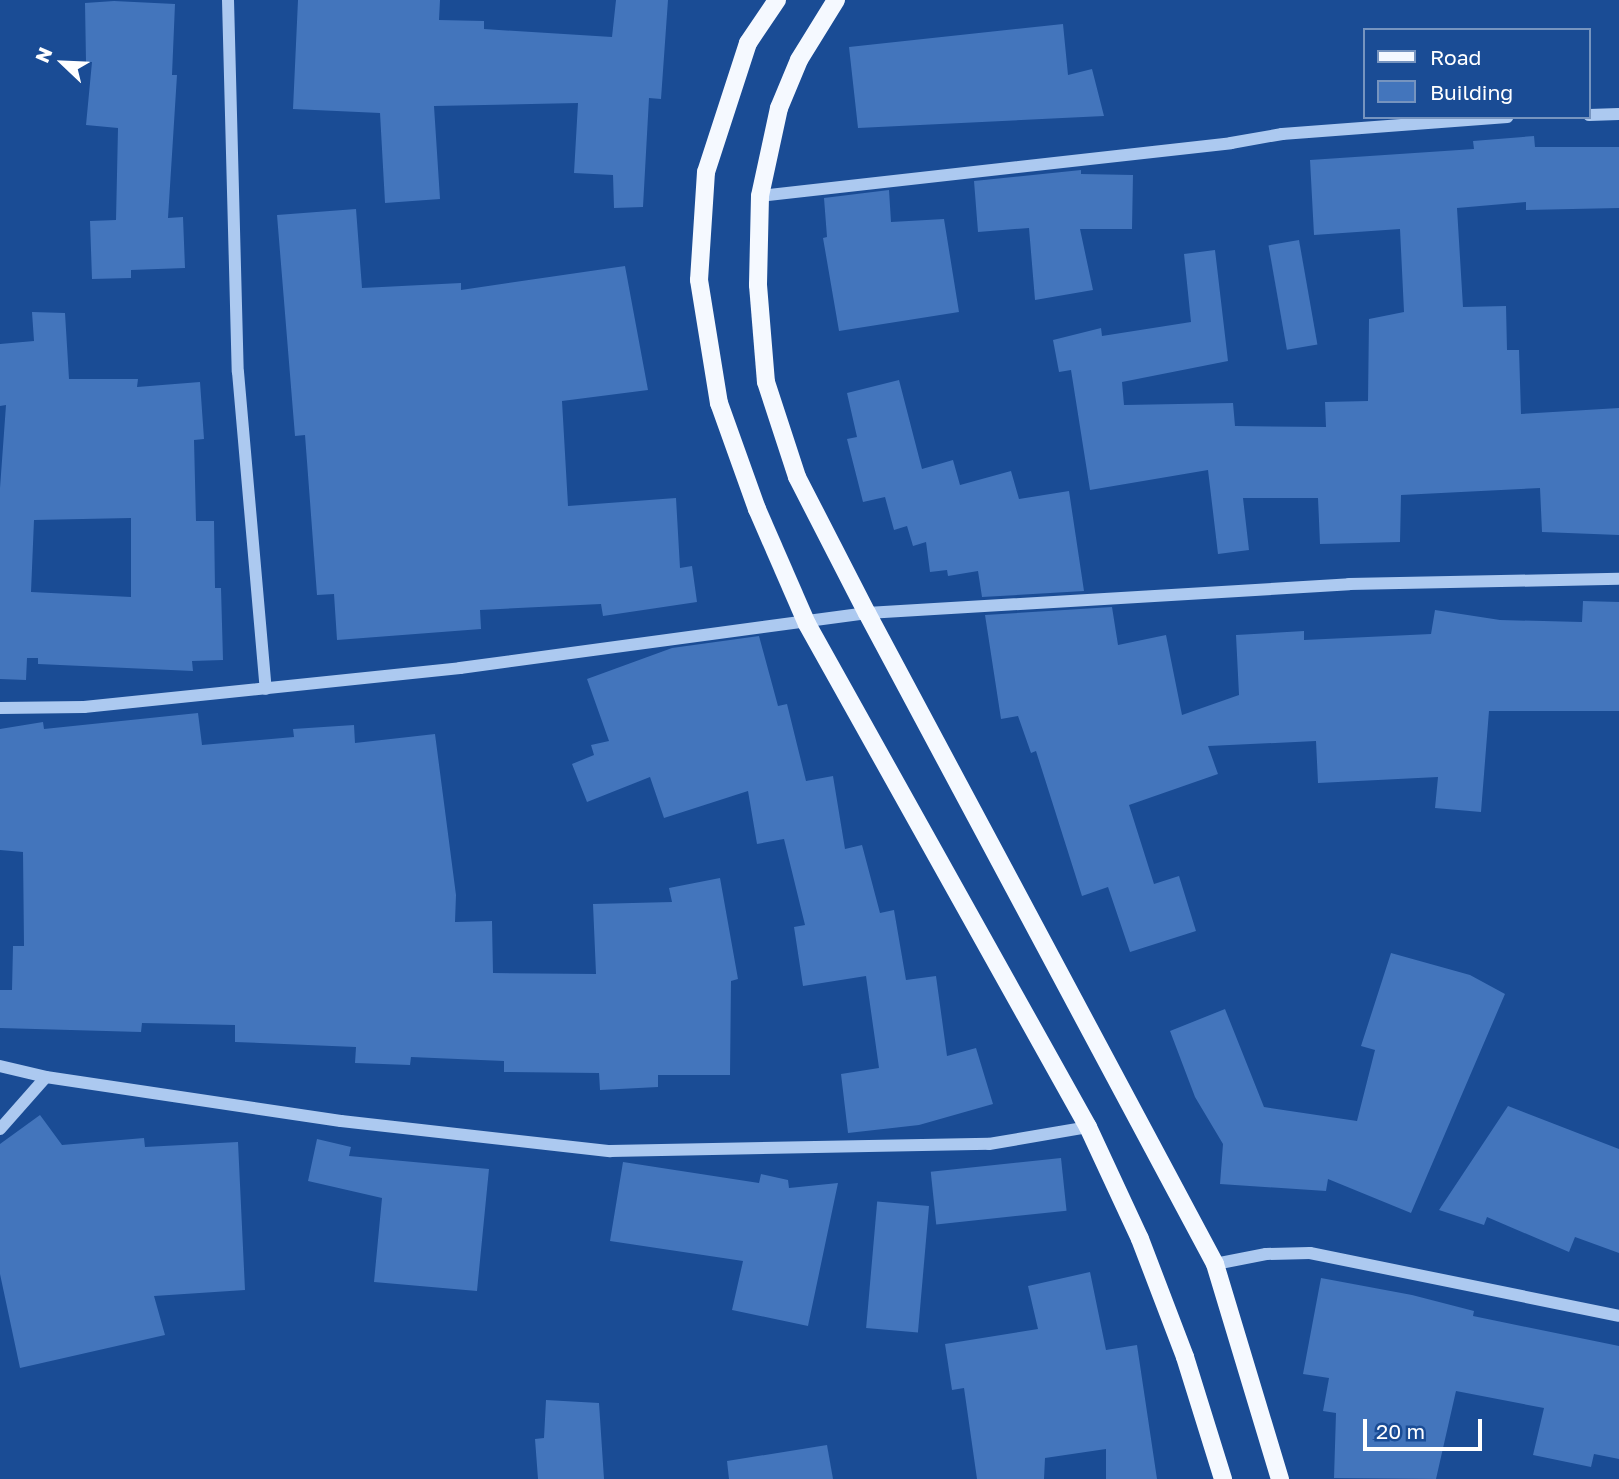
<!DOCTYPE html>
<html>
<head>
<meta charset="utf-8">
<style>
  body { margin:0 }
  #map { position:relative; width:1619px; height:1479px; overflow:hidden; background:#1a4c95; font-family:"Golos Text",sans-serif }
  div>[style] { position:absolute }
  .building>* { inset:0; background:#4375bc; transform-origin:0 0 }
  .minor>* { height:12px; margin:-6px; padding:0 6px; transform-origin:6px; border-radius:6px; background:#acc9f0 }
  .major>* { height:18px; margin:-9px; padding:0 9px; transform-origin:9px; border-radius:9px; background:#f5f9ff }
  span { translate:-50% -50%; white-space:nowrap; text-align:center; line-height:1.15; -webkit-text-stroke:5px #1a4c95; paint-order:stroke }
  .legend { position:absolute; left:1363px; top:28px; width:228px; height:91px; box-sizing:border-box; background:#1a4c95; border:2px solid #7694bf; margin:0; padding:9px 12px; list-style:none; font-size:21px; color:#fff }
  .legend li { display:flex; align-items:center; gap:14px; height:35px }
  .legend b { width:35px; border:2px solid #7694bf }
  .north { position:absolute; left:28px; top:28px; width:70px; height:70px; -webkit-text-stroke:5px #1a4c95; paint-order:stroke; rotate:293deg; font-size:19px; font-weight:700; line-height:28px; text-align:center; color:#fff }
  .north::after { content:''; display:block; margin:auto; width:24px; height:32px; background:#fff; clip-path:polygon(50% 0,100% 100%,50% 72%,0 100%) }
  .scale { position:absolute; left:1363px; top:1419px; width:119px; height:32px; box-sizing:border-box; border:4px solid #fff; border-top:0; padding-left:9px; font-size:21px; line-height:24px; white-space:nowrap; color:#fff; -webkit-text-stroke:5px #1a4c95; paint-order:stroke }
</style>
</head>
<body>
<div id="map">
  <div class="building">
    <i style="clip-path:polygon(298px 0,440px 0,439px 20px,484px 21px,484px 29px,612px 37px,616px 0,668px 0,661px 99px,649px 98px,643px 207px,614px 208px,613px 175px,574px 173px,578px 103px,434px 106px,440px 199px,385px 203px,380px 113px,293px 109px)"></i>
    <i style="clip-path:polygon(114px 1px,175px 4px,172px 75px,177px 75px,168px 218px,183px 217px,185px 268px,131px 270px,131px 278px,92px 279px,90px 221px,116px 220px,118px 128px,86px 125px,92px 62px,86px 62px,85px 3px)"></i>
    <i style="clip-path:polygon(1063px 24px,1068px 75px,1092px 69px,1104px 116px,858px 128px,849px 47px)"></i>
    <i style="clip-path:polygon(1534px 136px,1535px 147px,1619px 147px,1619px 208px,1526px 210px,1526px 202px,1457px 208px,1463px 307px,1506px 306px,1507px 350px,1519px 350px,1521px 414px,1619px 408px,1619px 535px,1542px 532px,1540px 488px,1401px 495px,1400px 542px,1320px 544px,1318px 498px,1243px 498px,1249px 550px,1218px 554px,1208px 470px,1090px 490px,1071px 370px,1059px 372px,1053px 340px,1101px 328px,1102px 336px,1191px 322px,1184px 254px,1215px 250px,1228px 361px,1122px 382px,1124px 405px,1233px 403px,1235px 426px,1326px 427px,1325px 402px,1368px 401px,1369px 319px,1404px 312px,1400px 229px,1314px 235px,1310px 160px,1474px 149px,1473px 141px)"></i>
    <i style="clip-path:polygon(1081px 170px,1081px 174px,1133px 175px,1132px 229px,1080px 229px,1093px 290px,1035px 300px,1029px 228px,978px 232px,974px 181px)"></i>
    <i style="clip-path:polygon(889px 190px,891px 222px,944px 219px,959px 312px,839px 331px,823px 238px,827px 237px,824px 198px)"></i>
    <i style="clip-path:polygon(356px 209px,362px 288px,461px 283px,461px 290px,625px 266px,648px 390px,562px 401px,568px 506px,676px 498px,680px 568px,692px 566px,697px 602px,603px 616px,601px 604px,480px 610px,481px 629px,337px 640px,334px 594px,317px 595px,305px 435px,295px 436px,277px 215px)"></i>
    <i style="left:1299px;top:240px;width:106px;height:31px;rotate:80deg"></i>
    <i style="clip-path:polygon(evenodd,32px 312px,65px 313px,69px 379px,138px 379px,137px 387px,200px 382px,204px 439px,194px 440px,196px 521px,214px 521px,215px 588px,221px 588px,223px 660px,192px 661px,193px 671px,38px 664px,38px 658px,27px 658px,26px 680px,0 679px,0 488px,6px 405px,0 406px,0 344px,34px 341px,32px 312px,131px 518px,131px 597px,31px 592px,34px 520px,131px 518px)"></i>
    <i style="clip-path:polygon(899px 380px,922px 469px,953px 460px,960px 485px,1011px 471px,1019px 499px,1069px 491px,1084px 591px,982px 597px,978px 571px,948px 576px,947px 570px,930px 572px,926px 542px,913px 546px,907px 526px,894px 530px,885px 497px,863px 502px,847px 439px,857px 437px,847px 393px)"></i>
    <i style="clip-path:polygon(1583px 601px,1619px 602px,1619px 711px,1489px 711px,1481px 812px,1435px 808px,1438px 777px,1318px 783px,1316px 741px,1208px 746px,1218px 774px,1129px 805px,1154px 884px,1179px 876px,1196px 931px,1130px 952px,1108px 887px,1082px 896px,1036px 751px,1031px 753px,1018px 716px,1001px 719px,985px 615px,1112px 607px,1118px 645px,1166px 635px,1182px 715px,1239px 695px,1236px 635px,1304px 631px,1304px 640px,1431px 634px,1435px 610px,1500px 620px,1582px 622px)"></i>
    <i style="clip-path:polygon(759px 636px,778px 706px,787px 704px,806px 781px,833px 776px,845px 849px,862px 845px,880px 913px,894px 910px,906px 980px,936px 976px,947px 1056px,976px 1048px,993px 1104px,919px 1125px,848px 1133px,841px 1074px,879px 1068px,866px 976px,803px 986px,794px 927px,805px 925px,784px 839px,757px 844px,748px 791px,664px 818px,650px 777px,587px 802px,572px 764px,594px 755px,591px 745px,609px 741px,587px 679px,672px 648px)"></i>
    <i style="clip-path:polygon(198px 713px,202px 745px,294px 737px,293px 729px,354px 725px,355px 743px,435px 734px,456px 895px,455px 922px,492px 921px,493px 973px,596px 974px,593px 904px,672px 902px,669px 888px,720px 878px,738px 979px,731px 981px,730px 1075px,658px 1075px,658px 1087px,600px 1090px,599px 1073px,504px 1072px,504px 1061px,411px 1057px,410px 1065px,355px 1063px,356px 1047px,235px 1042px,235px 1025px,142px 1023px,141px 1032px,0 1028px,0 990px,12px 990px,13px 946px,24px 946px,23px 852px,0 850px,0 729px,43px 722px,44px 729px)"></i>
    <i style="clip-path:polygon(1391px 953px,1470px 975px,1505px 994px,1411px 1213px,1328px 1179px,1326px 1191px,1220px 1184px,1223px 1144px,1195px 1097px,1170px 1031px,1225px 1009px,1264px 1107px,1357px 1121px,1375px 1050px,1361px 1046px)"></i>
    <i style="clip-path:polygon(1508px 1106px,1619px 1149px,1619px 1253px,1575px 1237px,1569px 1252px,1487px 1217px,1484px 1225px,1439px 1210px)"></i>
    <i style="clip-path:polygon(40px 1115px,62px 1145px,144px 1138px,145px 1147px,238px 1142px,245px 1290px,154px 1296px,165px 1335px,20px 1368px,0 1274px,0 1144px)"></i>
    <i style="clip-path:polygon(317px 1139px,351px 1147px,349px 1156px,489px 1169px,477px 1291px,374px 1282px,382px 1198px,308px 1181px)"></i>
    <i style="left:1061px;top:1158px;width:53px;height:131px;rotate:84deg"></i>
    <i style="clip-path:polygon(623px 1162px,759px 1183px,761px 1174px,788px 1180px,789px 1188px,838px 1183px,808px 1326px,732px 1310px,743px 1261px,610px 1241px)"></i>
    <i style="left:929px;top:1206px;width:127px;height:52px;rotate:95deg"></i>
    <i style="clip-path:polygon(1090px 1272px,1106px 1350px,1137px 1345px,1157px 1479px,1106px 1479px,1106px 1449px,1045px 1458px,1044px 1479px,977px 1479px,964px 1388px,952px 1390px,945px 1344px,1038px 1329px,1028px 1286px)"></i>
    <i style="clip-path:polygon(1321px 1278px,1412px 1295px,1474px 1311px,1473px 1316px,1619px 1346px,1619px 1459px,1594px 1454px,1591px 1467px,1533px 1455px,1544px 1408px,1456px 1391px,1436px 1479px,1334px 1478px,1336px 1413px,1323px 1411px,1329px 1378px,1303px 1374px)"></i>
    <i style="clip-path:polygon(546px 1400px,599px 1403px,604px 1479px,538px 1479px,535px 1439px,544px 1438px)"></i>
    <i style="clip-path:polygon(827px 1445px,833px 1479px,729px 1479px,727px 1461px)"></i>
  </div>
  <div class="minor">
    <i style="left:228px;top:0;width:372px;rotate:88.5deg"></i>
    <i style="left:238px;top:372px;width:318px;rotate:85deg"></i>
    <i style="left:1589px;top:115px;width:30px;rotate:-2deg"></i>
    <i style="left:760px;top:196px;width:474px;rotate:-6.4deg"></i>
    <i style="left:1231px;top:143px;width:52px;rotate:-10deg"></i>
    <i style="left:1282px;top:134px;width:226px;rotate:-4.3deg"></i>
    <i style="left:0;top:708px;width:84px;rotate:-0.7deg"></i>
    <i style="left:84px;top:707px;width:378px;rotate:-5.9deg"></i>
    <i style="left:460px;top:668px;width:411px;rotate:-7.7deg"></i>
    <i style="left:867px;top:613px;width:483px;rotate:-3.4deg"></i>
    <i style="left:1349px;top:584px;width:270px;rotate:-1.1deg"></i>
    <i style="left:0;top:1066px;width:47px;rotate:13.4deg"></i>
    <i style="left:46px;top:1077px;width:298px;rotate:8.5deg"></i>
    <i style="left:341px;top:1121px;width:271px;rotate:6.4deg"></i>
    <i style="left:610px;top:1151px;width:379px;rotate:-1.1deg"></i>
    <i style="left:989px;top:1144px;width:100px;rotate:-9.7deg"></i>
    <i style="left:0;top:1129px;width:69px;rotate:-48.5deg"></i>
    <i style="left:1215px;top:1264px;width:52px;rotate:-11.1deg"></i>
    <i style="left:1266px;top:1254px;width:44px;rotate:-1.3deg"></i>
    <i style="left:1310px;top:1253px;width:315px;rotate:11.5deg"></i>
  </div>
  <div class="major">
    <i style="left:777px;top:0;width:52px;rotate:124deg"></i>
    <i style="left:748px;top:43px;width:136px;rotate:108deg"></i>
    <i style="left:706px;top:172px;width:108px;rotate:93.7deg"></i>
    <i style="left:699px;top:280px;width:125px;rotate:80.8deg"></i>
    <i style="left:719px;top:403px;width:113px;rotate:70.3deg"></i>
    <i style="left:757px;top:509px;width:125px;rotate:66.5deg"></i>
    <i style="left:807px;top:624px;width:576px;rotate:60.81deg"></i>
    <i style="left:1088px;top:1127px;width:123px;rotate:65.1deg"></i>
    <i style="left:1140px;top:1239px;width:126px;rotate:69.1deg"></i>
    <i style="left:1185px;top:1357px;width:128px;rotate:72.7deg"></i>
    <i style="left:836px;top:0;width:70px;rotate:121.7deg"></i>
    <i style="left:799px;top:60px;width:52px;rotate:112.6deg"></i>
    <i style="left:779px;top:108px;width:90px;rotate:102.2deg"></i>
    <i style="left:760px;top:196px;width:89px;rotate:91.3deg"></i>
    <i style="left:758px;top:285px;width:97px;rotate:85.3deg"></i>
    <i style="left:766px;top:382px;width:100px;rotate:71.9deg"></i>
    <i style="left:797px;top:477px;width:153px;rotate:62.8deg"></i>
    <i style="left:867px;top:613px;width:738px;rotate:61.87deg"></i>
    <i style="left:1215px;top:1264px;width:225px;rotate:73.2deg"></i>
  </div>
  <ul class="legend">
  <li><b style="height:9px;background:#f5f9ff"></b>Road</li>
  <li><b style="height:19px;background:#4375bc"></b>Building</li>
  </ul>
  <div class="north">N</div>
  <div class="scale">20 m</div>
</div>
</body>
</html>
